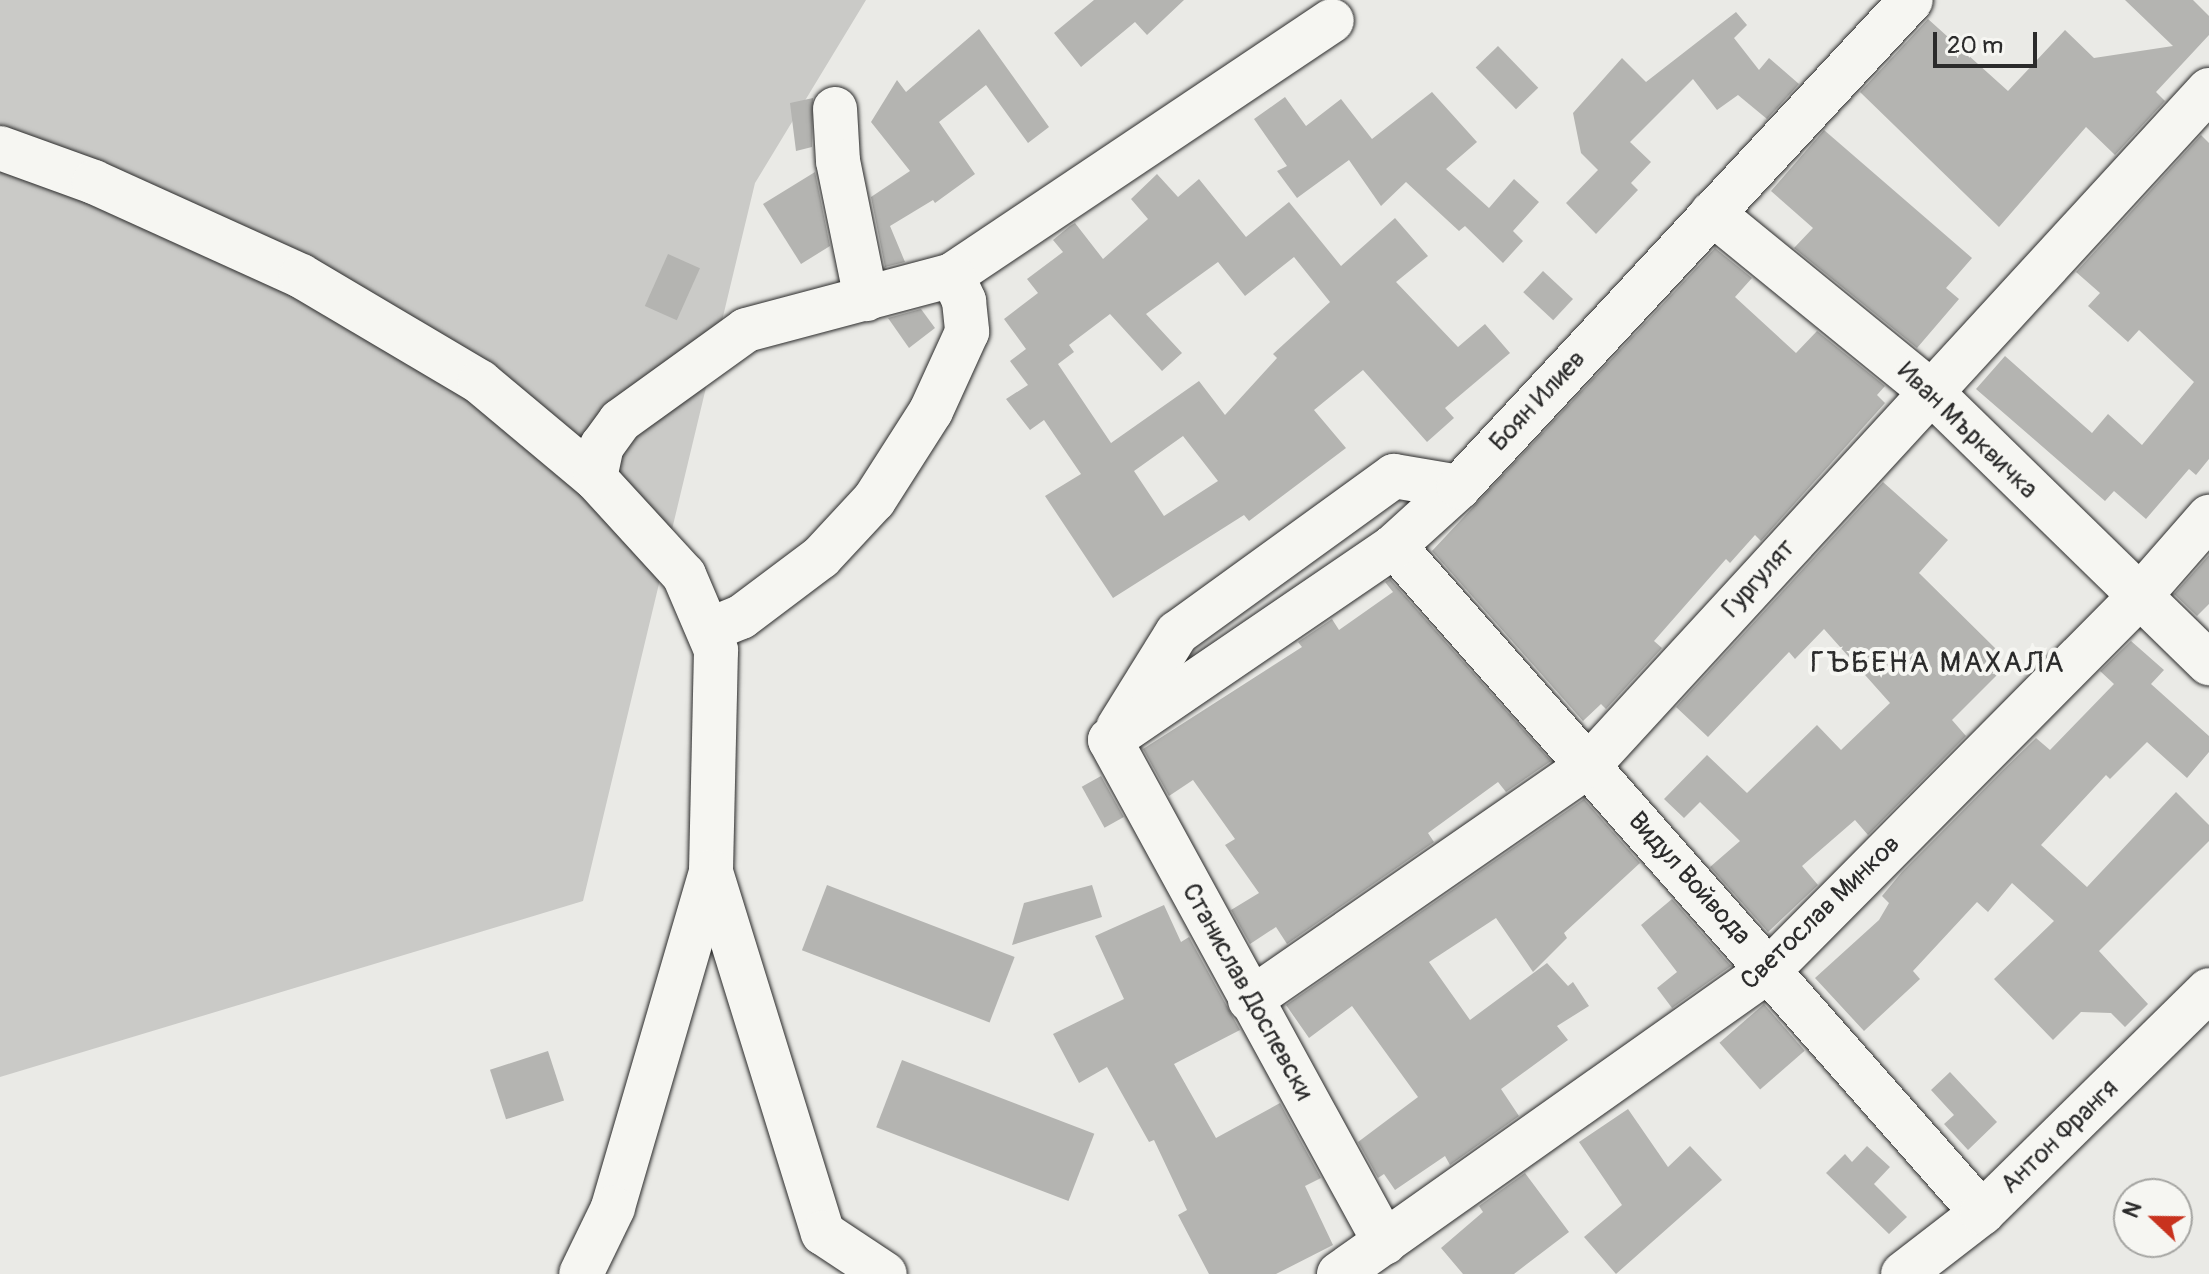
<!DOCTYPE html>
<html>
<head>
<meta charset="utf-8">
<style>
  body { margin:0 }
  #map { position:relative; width:2209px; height:1274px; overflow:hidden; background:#eaeae6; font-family:Pangolin,sans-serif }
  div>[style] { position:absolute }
  .green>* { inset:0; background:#cacac7 }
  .building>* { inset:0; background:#b4b4b1; transform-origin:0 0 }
  .roads { filter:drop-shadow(0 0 2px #2b2b2b) drop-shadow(0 0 2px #2b2b2b) }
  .minor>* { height:44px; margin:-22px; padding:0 22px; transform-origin:22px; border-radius:22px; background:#f6f6f2 }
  span { translate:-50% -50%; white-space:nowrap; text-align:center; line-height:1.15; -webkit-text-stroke:8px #f6f6f2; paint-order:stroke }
  .street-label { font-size:26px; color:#2b2b2b }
  .quarter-label { font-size:30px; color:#2b2b2b; letter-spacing:2px }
  .north { position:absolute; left:2113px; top:1178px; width:80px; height:80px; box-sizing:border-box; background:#f6f6f2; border:2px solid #a5a5a2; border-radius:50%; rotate:292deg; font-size:22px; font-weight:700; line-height:32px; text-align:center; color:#2b2b2b }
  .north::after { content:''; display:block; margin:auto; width:28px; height:36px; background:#c8321e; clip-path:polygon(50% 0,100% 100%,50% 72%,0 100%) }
  .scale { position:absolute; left:1933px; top:32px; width:104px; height:36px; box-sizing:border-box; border:4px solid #2b2b2b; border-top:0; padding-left:10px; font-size:24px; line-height:28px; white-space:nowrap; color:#2b2b2b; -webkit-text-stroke:6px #f6f6f2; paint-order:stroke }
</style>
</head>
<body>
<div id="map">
  <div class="green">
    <i style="clip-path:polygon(0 0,866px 0,755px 183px,583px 901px,0 1077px)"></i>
  </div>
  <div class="building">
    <i style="clip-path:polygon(1094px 0,1184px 0,1147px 35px,1135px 22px,1081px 67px,1054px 33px)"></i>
    <i style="clip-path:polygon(2125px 0,2193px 0,2209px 16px,2209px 35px,2156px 92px,2165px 101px,2115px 155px,2086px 127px,1999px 227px,1860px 92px,1928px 19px,2008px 91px,2065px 30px,2094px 58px,2173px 46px)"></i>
    <i style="clip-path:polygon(1736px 12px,1747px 25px,1734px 38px,1759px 70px,1769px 58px,1799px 84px,1767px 119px,1738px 95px,1717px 110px,1693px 79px,1630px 142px,1651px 162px,1631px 183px,1638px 190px,1596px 234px,1566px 203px,1598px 170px,1581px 153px,1573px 113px,1622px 58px,1646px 82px)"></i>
    <i style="clip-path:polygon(979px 29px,1049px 127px,1028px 143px,986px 85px,939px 122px,975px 174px,935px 203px,933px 200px,890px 226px,905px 262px,885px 267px,871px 197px,910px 171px,871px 122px,897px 80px,906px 92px)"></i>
    <i style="left:1498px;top:46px;width:58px;height:31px;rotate:46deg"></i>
    <i style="clip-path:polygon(1432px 92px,1477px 142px,1446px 169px,1489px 208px,1514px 179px,1539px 202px,1513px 231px,1523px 241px,1503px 263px,1465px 226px,1459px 231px,1406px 182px,1381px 206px,1349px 160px,1297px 198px,1277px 171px,1287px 166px,1254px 119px,1285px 97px,1306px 126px,1341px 99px,1372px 139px)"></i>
    <i style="clip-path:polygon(813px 98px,812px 147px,796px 151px,790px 103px)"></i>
    <i style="clip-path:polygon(1824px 130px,1972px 258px,1946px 288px,1959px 299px,1917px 348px,1794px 248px,1813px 228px,1771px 191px)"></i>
    <i style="clip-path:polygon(2201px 135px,2209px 143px,2209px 459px,2196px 475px,2189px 469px,2146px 519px,2114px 491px,2105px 501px,1976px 389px,2005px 356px,2092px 433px,2108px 414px,2142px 445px,2194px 382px,2139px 330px,2128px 342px,2088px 306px,2100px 293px,2076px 272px)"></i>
    <i style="clip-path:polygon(815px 172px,830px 246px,801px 264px,763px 204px)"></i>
    <i style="clip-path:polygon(evenodd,1157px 174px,1178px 197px,1199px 179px,1246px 237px,1289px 202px,1341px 266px,1395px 218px,1428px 256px,1396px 282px,1458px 347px,1485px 324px,1510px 353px,1445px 408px,1454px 418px,1427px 442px,1363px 370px,1314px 410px,1346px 448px,1249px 521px,1244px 515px,1113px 598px,1045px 496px,1081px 474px,1044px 420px,1030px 430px,1006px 399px,1028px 385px,1010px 361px,1026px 349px,1004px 319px,1038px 293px,1027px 279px,1063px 252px,1053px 240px,1070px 226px,1075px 223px,1103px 259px,1148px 219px,1131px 199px,1157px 174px,1294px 257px,1330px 302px,1273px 354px,1277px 358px,1225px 415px,1199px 381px,1111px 443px,1058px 364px,1074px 352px,1069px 345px,1110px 314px,1162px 371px,1182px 353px,1146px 314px,1218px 262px,1245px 296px,1294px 257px,1157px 174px,1183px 436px,1218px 481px,1164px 516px,1134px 471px,1183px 436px)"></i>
    <i style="clip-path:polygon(1715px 248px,1752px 278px,1735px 297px,1796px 353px,1817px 331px,1885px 386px,1877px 395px,1885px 403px,1761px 541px,1755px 535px,1730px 563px,1726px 559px,1654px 641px,1662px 648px,1606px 709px,1601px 704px,1583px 721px,1432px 551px)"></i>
    <i style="left:668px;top:254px;width:35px;height:57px;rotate:24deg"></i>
    <i style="left:1543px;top:271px;width:41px;height:29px;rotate:43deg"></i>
    <i style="clip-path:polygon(921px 309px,935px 328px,909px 348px,888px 318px)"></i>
    <i style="clip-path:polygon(1883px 482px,1948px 540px,1919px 573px,1997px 650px,1989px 657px,2002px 670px,1952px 720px,1966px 736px,1868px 835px,1855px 820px,1802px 866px,1818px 885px,1768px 932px,1710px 867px,1740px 841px,1700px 802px,1684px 818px,1664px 799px,1707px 755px,1747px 793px,1817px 725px,1841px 750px,1890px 703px,1824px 629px,1795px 659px,1789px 652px,1708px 737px,1676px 707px)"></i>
    <i style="clip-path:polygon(2209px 555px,2209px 604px,2197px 616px,2174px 594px)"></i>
    <i style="clip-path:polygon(1390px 579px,1551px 761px,1506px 792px,1498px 782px,1428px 833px,1434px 842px,1287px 944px,1276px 927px,1250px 944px,1231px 910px,1259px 893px,1225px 845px,1235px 839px,1193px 780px,1169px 796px,1143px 749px,1302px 647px,1298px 642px,1332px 619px,1339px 630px,1393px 592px,1385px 582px)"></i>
    <i style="clip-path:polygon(2131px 641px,2164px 670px,2151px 684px,2209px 736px,2209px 752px,2187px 778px,2147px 742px,2110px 779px,2106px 775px,2041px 845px,2087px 887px,2176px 792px,2209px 825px,2209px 841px,2099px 951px,2148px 1004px,2125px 1027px,2111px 1013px,2081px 1012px,2053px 1040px,1994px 979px,2054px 921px,2012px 883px,1988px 912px,1977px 902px,1913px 971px,1920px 979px,1864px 1031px,1815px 978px,1879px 920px,1889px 903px,1882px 896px,1902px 872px,2001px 772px,2036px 738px,2050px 750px,2114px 684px,2100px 671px)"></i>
    <i style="left:1101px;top:776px;width:47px;height:22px;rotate:61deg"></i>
    <i style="clip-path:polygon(1584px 799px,1640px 863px,1564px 933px,1567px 938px,1533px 972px,1496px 918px,1429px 962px,1470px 1020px,1547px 963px,1568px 986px,1573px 982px,1589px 1006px,1557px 1026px,1568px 1040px,1501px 1089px,1519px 1116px,1450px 1165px,1445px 1156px,1395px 1190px,1384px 1174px,1378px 1178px,1358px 1142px,1418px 1097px,1352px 1006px,1309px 1038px,1286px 1005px)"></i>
    <i style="left:827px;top:885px;width:201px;height:70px;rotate:21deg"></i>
    <i style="clip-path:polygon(1092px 885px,1102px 917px,1012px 945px,1024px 903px)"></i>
    <i style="clip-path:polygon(1672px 899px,1731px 966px,1672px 1008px,1657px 988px,1677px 972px,1641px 925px)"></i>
    <i style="clip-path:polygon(1164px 905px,1181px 942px,1189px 937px,1240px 1030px,1174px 1064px,1216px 1138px,1280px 1103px,1321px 1178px,1305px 1186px,1333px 1245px,1276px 1274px,1209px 1274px,1178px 1215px,1187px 1210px,1154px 1140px,1149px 1142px,1107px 1067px,1079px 1083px,1053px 1034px,1124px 999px,1095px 936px)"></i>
    <i style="left:1764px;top:1004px;width:62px;height:59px;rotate:49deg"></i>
    <i style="left:548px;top:1051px;width:52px;height:61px;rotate:72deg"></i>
    <i style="left:902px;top:1060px;width:206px;height:72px;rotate:21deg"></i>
    <i style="clip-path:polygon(1950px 1072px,1997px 1122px,1968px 1150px,1944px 1124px,1954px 1115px,1931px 1090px)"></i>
    <i style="clip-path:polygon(1628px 1109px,1668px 1167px,1690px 1146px,1722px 1180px,1616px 1274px,1584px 1237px,1622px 1205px,1579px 1142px)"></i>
    <i style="clip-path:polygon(1867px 1146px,1890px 1167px,1874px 1184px,1907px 1217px,1889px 1234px,1826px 1173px,1845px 1154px,1852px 1162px)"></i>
    <i style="clip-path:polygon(1525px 1173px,1569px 1232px,1514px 1274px,1463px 1274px,1441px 1248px,1483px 1212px,1479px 1206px)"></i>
  </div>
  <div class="roads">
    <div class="minor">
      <i style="left:835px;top:109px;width:52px;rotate:86.7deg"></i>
      <i style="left:838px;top:161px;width:141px;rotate:78.5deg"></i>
      <i style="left:0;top:148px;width:100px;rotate:19.9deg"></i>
      <i style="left:94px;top:182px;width:227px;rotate:24.4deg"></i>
      <i style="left:301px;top:276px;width:208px;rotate:30.6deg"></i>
      <i style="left:480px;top:382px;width:150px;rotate:39.9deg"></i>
      <i style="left:595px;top:478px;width:132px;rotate:47.5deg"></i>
      <i style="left:684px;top:575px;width:82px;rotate:66.9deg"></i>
      <i style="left:716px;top:650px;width:222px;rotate:91.3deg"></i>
      <i style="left:711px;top:872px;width:350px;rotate:106.3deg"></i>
      <i style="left:613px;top:1208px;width:73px;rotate:115.9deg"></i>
      <i style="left:1712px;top:213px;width:281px;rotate:39.2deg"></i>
      <i style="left:1930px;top:391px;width:390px;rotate:44.3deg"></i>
      <i style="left:952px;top:275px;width:457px;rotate:-33.8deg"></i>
      <i style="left:595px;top:478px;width:33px;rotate:-78deg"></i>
      <i style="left:602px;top:446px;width:31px;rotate:-54deg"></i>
      <i style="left:620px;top:421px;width:155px;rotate:-35.8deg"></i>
      <i style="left:746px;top:330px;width:213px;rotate:-14.9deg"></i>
      <i style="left:952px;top:275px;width:29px;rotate:65deg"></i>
      <i style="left:964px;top:301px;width:31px;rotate:84deg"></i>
      <i style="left:967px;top:332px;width:87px;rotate:114.5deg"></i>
      <i style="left:931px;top:411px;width:106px;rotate:122.6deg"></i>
      <i style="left:874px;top:500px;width:78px;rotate:132.9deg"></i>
      <i style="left:821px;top:557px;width:100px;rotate:143.1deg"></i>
      <i style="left:741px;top:617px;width:35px;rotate:158deg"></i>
      <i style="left:1394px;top:546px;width:889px;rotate:48.6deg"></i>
      <i style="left:1118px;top:728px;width:112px;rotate:-58.2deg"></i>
      <i style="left:1177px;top:633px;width:268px;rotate:-35.9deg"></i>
      <i style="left:1394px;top:476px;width:66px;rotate:9.6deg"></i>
      <i style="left:1110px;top:740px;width:344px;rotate:-34.3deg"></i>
      <i style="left:1394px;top:546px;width:88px;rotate:-42.2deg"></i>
      <i style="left:1459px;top:487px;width:664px;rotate:-47.13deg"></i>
      <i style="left:1110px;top:740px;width:573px;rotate:61.33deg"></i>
      <i style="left:711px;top:872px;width:378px;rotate:72.8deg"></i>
      <i style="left:823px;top:1233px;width:74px;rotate:33.5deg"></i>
      <i style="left:1250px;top:1000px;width:411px;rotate:-34.7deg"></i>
      <i style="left:1588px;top:766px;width:918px;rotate:-47.43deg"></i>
      <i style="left:1339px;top:1274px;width:527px;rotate:-35.26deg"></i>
      <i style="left:1769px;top:970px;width:524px;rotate:-45.23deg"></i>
      <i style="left:2138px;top:598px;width:108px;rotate:-48.8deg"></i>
      <i style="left:1903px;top:1274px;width:100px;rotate:-37.7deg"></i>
      <i style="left:1982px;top:1213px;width:318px;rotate:-44.5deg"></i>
    </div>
  </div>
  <div class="street-label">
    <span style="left:1538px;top:401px;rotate:-47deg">Боян Илиев</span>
    <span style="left:1967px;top:431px;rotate:44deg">Иван Мърквичка</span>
    <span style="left:1759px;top:579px;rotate:-48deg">Гургулят</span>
    <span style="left:1689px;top:879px;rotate:48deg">Видул Войвода</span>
    <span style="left:1821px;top:913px;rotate:-44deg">Светослав Минков</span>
    <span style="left:1247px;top:992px;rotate:61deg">Станислав Доспевски</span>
    <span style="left:2060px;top:1137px;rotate:-44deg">Антон Франгя</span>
  </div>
  <div class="quarter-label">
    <span style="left:1938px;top:663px">ГЪБЕНА МАХАЛА</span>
  </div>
  <div class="north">N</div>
  <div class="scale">20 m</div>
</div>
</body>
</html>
